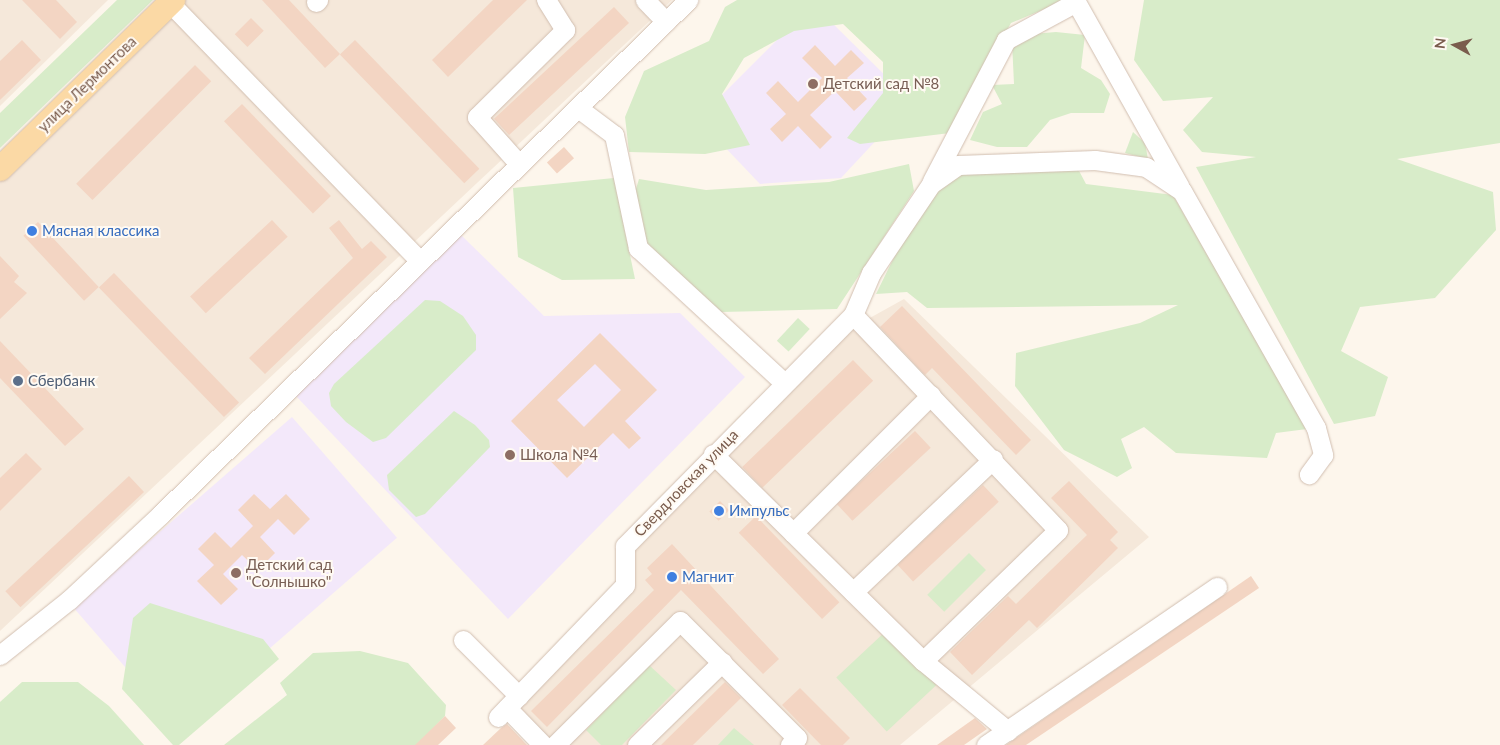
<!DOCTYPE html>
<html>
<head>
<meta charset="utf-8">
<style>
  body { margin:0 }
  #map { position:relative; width:1500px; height:745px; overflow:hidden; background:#fdf6ec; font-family:Lato,sans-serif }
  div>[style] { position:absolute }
  .residential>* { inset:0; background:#f5e8da }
  .education>* { inset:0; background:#f3e8fa; transform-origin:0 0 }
  .green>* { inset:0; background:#d8ecc9; transform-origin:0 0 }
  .building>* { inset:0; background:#f3d5c3; transform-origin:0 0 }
  .roads { filter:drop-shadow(0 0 1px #d1beb0) drop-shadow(0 0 1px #d1beb0) }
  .minor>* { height:19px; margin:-9.5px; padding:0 9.5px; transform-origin:9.5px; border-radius:9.5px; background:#fff }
  .major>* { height:24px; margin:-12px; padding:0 12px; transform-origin:12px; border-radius:12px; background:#fbd9a5 }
  .dots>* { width:14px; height:14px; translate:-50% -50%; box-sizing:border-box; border:2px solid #fffaf3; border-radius:50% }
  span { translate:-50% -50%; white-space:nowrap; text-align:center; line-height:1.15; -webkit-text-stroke:4px #fffaf3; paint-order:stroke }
  .street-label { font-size:15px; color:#7a5c4d }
  .education-label { font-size:15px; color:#785e54 }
  .left { translate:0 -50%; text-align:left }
  .shop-label { font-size:15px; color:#366cbe }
  .service-label { font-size:15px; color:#4e5e75 }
  .north { position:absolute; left:1430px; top:20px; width:50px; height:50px; -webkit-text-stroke:4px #fffaf3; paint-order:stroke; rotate:277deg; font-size:14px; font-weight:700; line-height:20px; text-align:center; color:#7a5c4d }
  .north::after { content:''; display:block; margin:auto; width:18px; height:22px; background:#7a5c4d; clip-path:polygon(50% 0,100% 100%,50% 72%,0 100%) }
</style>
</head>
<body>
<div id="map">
  <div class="residential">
    <i style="clip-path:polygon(0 0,108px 0,0 106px)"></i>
    <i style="clip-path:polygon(184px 0,672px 0,0 631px,0 179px)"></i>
    <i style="clip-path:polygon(904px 299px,1149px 537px,900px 745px,537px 745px,508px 715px,629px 591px,631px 554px,850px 329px)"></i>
  </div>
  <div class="education">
    <i style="clip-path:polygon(813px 4px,912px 102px,841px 178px,760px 184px,698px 119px)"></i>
    <i style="clip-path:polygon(460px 234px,544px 316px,680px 313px,745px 377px,508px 619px,295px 395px)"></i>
    <i style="left:292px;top:417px;width:160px;height:290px;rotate:49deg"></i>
  </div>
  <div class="green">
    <i style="clip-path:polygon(117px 0,153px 0,0 148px,0 113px)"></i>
    <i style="clip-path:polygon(737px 0,1066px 0,1011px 23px,950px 133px,860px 144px,847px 138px,883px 93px,883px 62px,843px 24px,794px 31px,744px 58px,722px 94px,750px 145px,705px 154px,629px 152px,625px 117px,644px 71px,709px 41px,725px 7px)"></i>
    <i style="clip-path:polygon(1144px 0,1500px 0,1500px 143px,1397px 159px,1493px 192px,1496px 230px,1435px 298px,1360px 307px,1341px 351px,1388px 377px,1375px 416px,1334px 424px,1196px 167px,1256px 157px,1202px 152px,1183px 130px,1213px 97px,1163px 101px,1134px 60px)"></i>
    <i style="clip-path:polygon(1056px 32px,1085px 35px,1081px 68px,1101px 80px,1110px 94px,1104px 113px,1071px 113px,1050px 120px,1027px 147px,997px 147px,970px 140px,983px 112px,1002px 104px,992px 85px,1014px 84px,1012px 42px,1032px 34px)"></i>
    <i style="clip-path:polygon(1133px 132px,1145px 143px,1148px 159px,1125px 153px)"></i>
    <i style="clip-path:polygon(909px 164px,914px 191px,837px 309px,721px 312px,644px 245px,635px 192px,639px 179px,706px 190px,829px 182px)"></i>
    <i style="clip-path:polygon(1077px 167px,1086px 184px,1173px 195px,1307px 429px,1276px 433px,1267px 458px,1176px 453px,1144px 427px,1121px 439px,1132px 468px,1117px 477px,1064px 450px,1015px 386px,1016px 353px,1140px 323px,1178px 305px,927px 308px,907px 292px,876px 294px,909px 227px,936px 186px,961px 172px)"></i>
    <i style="clip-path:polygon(614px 178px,635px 279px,562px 280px,518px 257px,513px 188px)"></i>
    <i style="clip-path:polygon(425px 300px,440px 301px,463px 316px,476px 335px,476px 350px,386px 438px,373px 442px,346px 422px,331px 406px,329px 393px,334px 384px)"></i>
    <i style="left:798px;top:318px;width:16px;height:31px;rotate:43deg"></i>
    <i style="clip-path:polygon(454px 411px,475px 425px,489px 440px,490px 447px,425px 514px,416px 517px,389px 490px,387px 475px)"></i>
    <i style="left:969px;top:553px;width:24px;height:59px;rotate:45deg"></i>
    <i style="clip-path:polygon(150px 603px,263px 639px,279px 659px,179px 745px,173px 745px,122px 689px,133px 618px)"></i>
    <i style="left:886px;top:631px;width:74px;height:68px;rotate:47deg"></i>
    <i style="clip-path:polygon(360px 651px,408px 663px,446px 705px,445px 716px,417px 745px,224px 745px,287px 695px,280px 683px,313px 653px)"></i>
    <i style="clip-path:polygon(649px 665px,676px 690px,622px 745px,601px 745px,586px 730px)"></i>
    <i style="clip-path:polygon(22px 682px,78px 682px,109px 706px,144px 745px,0 745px,0 702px)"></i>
    <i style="clip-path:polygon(734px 728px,754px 745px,718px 745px)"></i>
  </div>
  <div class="building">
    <i style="clip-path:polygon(22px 0,56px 0,77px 22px,60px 39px)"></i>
    <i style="clip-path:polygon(262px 0,289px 0,340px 54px,325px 68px)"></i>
    <i style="clip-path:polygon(493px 0,527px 0,448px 77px,432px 60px)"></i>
    <i style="left:614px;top:7px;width:22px;height:164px;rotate:47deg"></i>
    <i style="left:251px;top:18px;width:18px;height:23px;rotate:45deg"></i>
    <i style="clip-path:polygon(22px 40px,41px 60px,0 100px,0 61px)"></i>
    <i style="left:355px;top:40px;width:179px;height:21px;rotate:46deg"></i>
    <i style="clip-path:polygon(815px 45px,835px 66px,851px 50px,864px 63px,847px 78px,867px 99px,854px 111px,835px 91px,810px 115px,832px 137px,820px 149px,798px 126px,782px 142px,770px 129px,786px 114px,766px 93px,778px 81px,798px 102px,822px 78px,802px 58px)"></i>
    <i style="left:195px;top:65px;width:23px;height:168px;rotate:45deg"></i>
    <i style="left:242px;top:104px;width:128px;height:25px;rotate:46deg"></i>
    <i style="left:564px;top:147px;width:15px;height:23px;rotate:48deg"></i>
    <i style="left:272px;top:220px;width:23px;height:112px;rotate:47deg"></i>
    <i style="clip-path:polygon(339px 220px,362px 249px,371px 241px,387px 257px,265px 374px,249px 358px,353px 258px,329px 228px)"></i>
    <i style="left:38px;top:222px;width:89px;height:20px;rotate:47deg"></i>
    <i style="clip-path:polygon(0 256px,19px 276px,14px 282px,27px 293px,0 319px)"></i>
    <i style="left:114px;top:273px;width:180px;height:21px;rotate:46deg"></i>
    <i style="clip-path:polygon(902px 306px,1031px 440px,1016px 455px,932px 368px,925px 375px,880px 327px)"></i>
    <i style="clip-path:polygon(evenodd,600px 333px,657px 390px,625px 421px,641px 438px,629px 449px,613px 433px,567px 478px,511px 421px,600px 333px,595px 364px,621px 390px,584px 427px,557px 400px,595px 364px)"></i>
    <i style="clip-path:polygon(0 341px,84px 429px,65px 446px,0 378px)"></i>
    <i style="left:853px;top:360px;width:29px;height:154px;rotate:46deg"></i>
    <i style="left:915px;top:431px;width:23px;height:107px;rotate:47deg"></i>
    <i style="clip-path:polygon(26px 453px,42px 469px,0 511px,0 478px)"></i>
    <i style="left:129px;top:476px;width:22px;height:169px;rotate:47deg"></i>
    <i style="clip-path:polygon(1069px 481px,1118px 532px,1110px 540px,1118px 548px,1037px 628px,1029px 620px,972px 675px,950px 652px,1008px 596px,1016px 604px,1087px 535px,1051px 498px)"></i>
    <i style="left:983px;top:485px;width:23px;height:117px;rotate:47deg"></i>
    <i style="clip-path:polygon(254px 494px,270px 509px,286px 494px,310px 519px,294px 535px,278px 519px,260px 537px,275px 553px,258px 570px,242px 555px,223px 574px,238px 589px,221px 605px,197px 581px,214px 565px,198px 549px,215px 532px,231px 548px,253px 526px,238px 510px)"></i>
    <i style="left:720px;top:501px;width:13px;height:15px;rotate:45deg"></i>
    <i style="left:756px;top:516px;width:120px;height:24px;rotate:46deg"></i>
    <i style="clip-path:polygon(672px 544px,779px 659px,763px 674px,681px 590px,547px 727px,531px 711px,654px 590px,645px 580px,652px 574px,647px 568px)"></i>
    <i style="clip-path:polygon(1251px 576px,1259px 588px,1026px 745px,1006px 745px)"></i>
    <i style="clip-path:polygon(725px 682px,741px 698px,693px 745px,661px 745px)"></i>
    <i style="clip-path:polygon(800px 688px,850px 738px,843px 745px,821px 745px,782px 705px)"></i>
    <i style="clip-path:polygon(445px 716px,456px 728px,438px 745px,415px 745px)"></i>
    <i style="clip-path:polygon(975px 718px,987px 729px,964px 745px,937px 745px)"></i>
    <i style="clip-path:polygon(507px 724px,527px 745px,483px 745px,501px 728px)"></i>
  </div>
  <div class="roads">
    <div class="minor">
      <i style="left:645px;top:0;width:30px;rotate:46deg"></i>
      <i style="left:316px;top:2px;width:3px;rotate:-45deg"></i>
      <i style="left:170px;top:3px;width:358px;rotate:45.9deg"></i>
      <i style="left:578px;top:108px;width:45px;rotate:36.9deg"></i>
      <i style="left:614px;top:135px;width:116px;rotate:78deg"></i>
      <i style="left:638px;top:248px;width:197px;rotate:42.7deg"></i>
      <i style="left:519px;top:164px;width:63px;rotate:-131.8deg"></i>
      <i style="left:477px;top:117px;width:124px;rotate:-44.7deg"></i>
      <i style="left:565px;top:30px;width:36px;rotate:-122deg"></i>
      <i style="left:932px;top:181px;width:159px;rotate:-62.3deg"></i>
      <i style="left:1006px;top:40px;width:80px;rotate:-28.5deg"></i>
      <i style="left:1076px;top:2px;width:212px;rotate:60.7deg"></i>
      <i style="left:713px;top:454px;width:295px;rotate:44.6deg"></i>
      <i style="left:923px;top:661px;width:110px;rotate:39.5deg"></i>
      <i style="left:793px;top:533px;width:195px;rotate:-45deg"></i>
      <i style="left:853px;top:592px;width:193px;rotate:-43.5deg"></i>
      <i style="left:463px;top:640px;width:79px;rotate:45deg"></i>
      <i style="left:0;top:655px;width:88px;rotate:-38.6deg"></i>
      <i style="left:69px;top:600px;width:125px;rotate:-43deg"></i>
      <i style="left:160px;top:515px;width:738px;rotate:-44.29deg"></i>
      <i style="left:923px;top:661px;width:188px;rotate:-44.1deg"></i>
      <i style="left:1058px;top:530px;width:297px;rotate:-133.6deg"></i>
      <i style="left:853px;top:315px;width:46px;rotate:-66.8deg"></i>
      <i style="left:871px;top:273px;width:107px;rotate:-56deg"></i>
      <i style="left:931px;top:184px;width:33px;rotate:-35deg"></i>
      <i style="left:958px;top:165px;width:137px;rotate:-2.1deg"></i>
      <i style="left:1095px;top:160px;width:51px;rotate:7.8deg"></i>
      <i style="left:1146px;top:167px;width:43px;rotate:33.7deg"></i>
      <i style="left:1182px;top:191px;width:272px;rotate:60.5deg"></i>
      <i style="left:1316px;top:428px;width:28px;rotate:75deg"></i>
      <i style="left:1323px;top:455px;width:24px;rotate:126deg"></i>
      <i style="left:507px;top:708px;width:52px;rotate:45.8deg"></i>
      <i style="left:498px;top:717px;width:183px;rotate:-46.1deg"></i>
      <i style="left:625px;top:585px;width:39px;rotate:-90deg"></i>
      <i style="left:625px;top:546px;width:325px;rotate:-45.4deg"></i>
      <i style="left:555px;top:745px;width:176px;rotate:-44.8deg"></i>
      <i style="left:680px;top:621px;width:165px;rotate:45deg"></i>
      <i style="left:797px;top:738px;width:10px;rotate:135deg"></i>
      <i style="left:637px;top:745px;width:119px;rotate:-44.3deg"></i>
      <i style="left:986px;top:745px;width:280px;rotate:-34.4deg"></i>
    </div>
    <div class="major">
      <i style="left:0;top:169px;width:242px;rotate:-44.3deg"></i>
    </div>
  </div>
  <div class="dots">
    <i style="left:813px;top:84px;background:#8d6e63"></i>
    <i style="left:32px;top:231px;background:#3f7fe0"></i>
    <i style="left:18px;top:381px;background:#5c6f8a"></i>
    <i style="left:510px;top:455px;background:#8d6e63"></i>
    <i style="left:719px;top:511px;background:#3f7fe0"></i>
    <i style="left:236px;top:573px;background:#8d6e63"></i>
    <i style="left:672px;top:577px;background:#3f7fe0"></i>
  </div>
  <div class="street-label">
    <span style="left:87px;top:84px;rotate:-44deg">улица Лермонтова</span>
    <span style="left:686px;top:483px;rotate:-46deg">Свердловская улица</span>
  </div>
  <div class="education-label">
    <span class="left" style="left:823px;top:84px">Детский сад №8</span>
    <span class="left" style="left:520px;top:455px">Школа №4</span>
    <span class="left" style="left:246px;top:573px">Детский сад<br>"Солнышко"</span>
  </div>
  <div class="shop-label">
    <span class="left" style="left:42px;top:231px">Мясная классика</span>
    <span class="left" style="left:729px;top:511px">Импульс</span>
    <span class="left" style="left:682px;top:577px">Магнит</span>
  </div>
  <div class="service-label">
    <span class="left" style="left:28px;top:381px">Сбербанк</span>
  </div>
  <div class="north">N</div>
</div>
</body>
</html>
